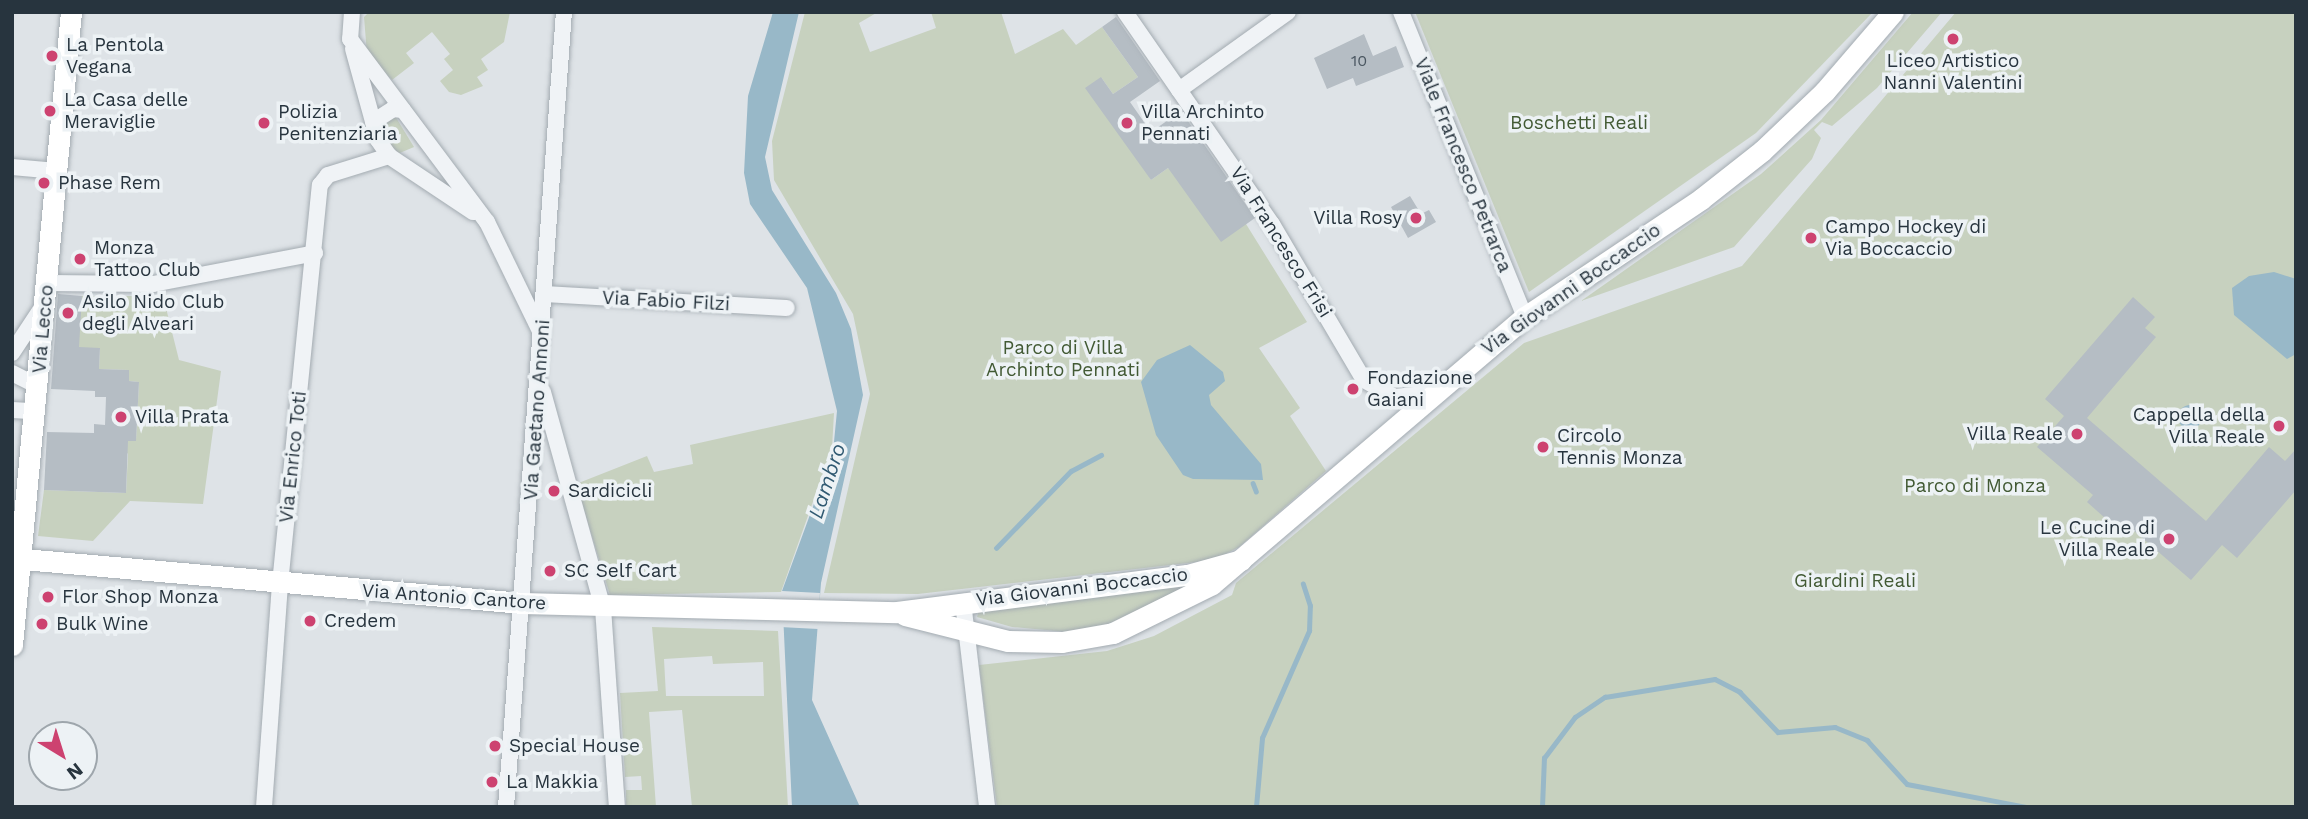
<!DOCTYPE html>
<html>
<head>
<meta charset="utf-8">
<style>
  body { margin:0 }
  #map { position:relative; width:2308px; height:819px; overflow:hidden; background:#dee3e7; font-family:"Work Sans",sans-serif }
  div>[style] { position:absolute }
  .green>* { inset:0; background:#c7d1bf }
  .water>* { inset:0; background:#98b8c8 }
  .round { border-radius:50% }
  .pier>* { inset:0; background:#dee3e7; transform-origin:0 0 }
  .stream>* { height:4.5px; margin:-2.25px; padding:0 2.25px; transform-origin:2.25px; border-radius:2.25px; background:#98b8c8 }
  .building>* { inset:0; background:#b5bdc4 }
  .roads { filter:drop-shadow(0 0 2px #a3abb1) drop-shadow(0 0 2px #a3abb1) }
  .minor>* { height:16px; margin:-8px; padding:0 8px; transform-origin:8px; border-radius:8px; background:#f0f3f6 }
  .major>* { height:21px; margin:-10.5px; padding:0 10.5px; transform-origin:10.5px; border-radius:10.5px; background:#fff }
  .dots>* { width:19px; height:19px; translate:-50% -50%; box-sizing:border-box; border:4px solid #edf2f5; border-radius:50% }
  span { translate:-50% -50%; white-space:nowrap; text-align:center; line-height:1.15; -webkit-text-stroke:7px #edf2f5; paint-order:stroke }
  .number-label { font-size:16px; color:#4a5660 }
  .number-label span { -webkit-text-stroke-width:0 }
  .poi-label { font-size:19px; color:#27343e }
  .left { translate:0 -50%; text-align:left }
  .right { translate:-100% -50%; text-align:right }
  .park-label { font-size:19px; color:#425a34 }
  .street-label { font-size:19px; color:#27343e }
  .water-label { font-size:21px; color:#315a72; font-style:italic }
  .frame { position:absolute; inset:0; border:14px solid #27343e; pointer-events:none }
  .north { position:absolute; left:28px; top:721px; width:70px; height:70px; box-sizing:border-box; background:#edf2f5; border:2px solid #9ea6ac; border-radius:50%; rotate:142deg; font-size:19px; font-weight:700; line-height:28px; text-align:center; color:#27343e }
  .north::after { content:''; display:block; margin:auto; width:24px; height:32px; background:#cd4270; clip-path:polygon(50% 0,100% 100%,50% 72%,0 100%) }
</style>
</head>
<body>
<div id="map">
  <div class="green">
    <i style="clip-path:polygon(369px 12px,510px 12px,504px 42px,481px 59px,488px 70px,477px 77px,483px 86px,461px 95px,449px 92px,440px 81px,453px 70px,444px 59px,450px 54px,432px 32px,406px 53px,414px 63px,392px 80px,367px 54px,364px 17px)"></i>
    <i style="clip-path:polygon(805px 12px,878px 12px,859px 23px,870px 52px,936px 28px,931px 12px,1001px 12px,1015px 54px,1063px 29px,1076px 45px,1102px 27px,1138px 77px,1113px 94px,1101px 77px,1151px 180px,1168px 168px,1246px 224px,1307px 322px,1259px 348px,1300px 408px,1290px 416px,1326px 471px,1239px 547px,1214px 560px,918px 594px,824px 593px,870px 394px,853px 314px,774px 180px,772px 141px)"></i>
    <i style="clip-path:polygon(1415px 12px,1873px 12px,1756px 133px,1529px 292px)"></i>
    <i style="clip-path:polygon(1913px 12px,1942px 12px,1877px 88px,1832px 126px,1822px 122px,1814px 130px,1821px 138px,1812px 159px,1734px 247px,1581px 301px,1761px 174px,1821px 120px)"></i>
    <i style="clip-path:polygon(1956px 12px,2296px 12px,2296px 807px,997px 807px,979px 665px,1107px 651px,1154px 636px,1232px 595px,1236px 583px,1524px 343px,1742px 266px)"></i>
    <i style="clip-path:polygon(395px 116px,414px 147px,395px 155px,382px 121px)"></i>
    <i style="clip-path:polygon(82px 296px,163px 296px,179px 360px,221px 371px,203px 504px,130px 501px,93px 541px,38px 536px,44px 490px,126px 493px,128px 454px,117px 440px,136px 440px,139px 382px,129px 381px,129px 370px,99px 369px,100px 348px,84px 348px,74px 375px)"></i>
    <i style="clip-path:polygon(834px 413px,832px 448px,781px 592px,610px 595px,576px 484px,647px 456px,654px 472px,693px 464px,690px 445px)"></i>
    <i style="clip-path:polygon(1215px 575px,1106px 625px,1068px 632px,1012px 627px,977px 617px,979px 610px)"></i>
    <i style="clip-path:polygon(evenodd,652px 627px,778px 631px,788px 807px,692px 807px,682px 710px,649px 712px,656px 807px,626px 807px,626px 790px,642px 790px,641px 776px,625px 777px,620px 693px,658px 691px,652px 627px,712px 656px,713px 664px,763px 662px,764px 696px,666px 696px,664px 659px,712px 656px)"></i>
  </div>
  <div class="water">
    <i style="clip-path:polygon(773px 12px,799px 12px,765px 157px,772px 190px,836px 293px,851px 329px,863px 395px,821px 583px,812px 700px,860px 807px,792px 807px,782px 591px,833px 452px,837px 411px,807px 288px,750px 204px,744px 173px,748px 96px)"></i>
    <i style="clip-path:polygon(2274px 272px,2296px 279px,2296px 354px,2287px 359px,2234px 315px,2232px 288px,2249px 276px)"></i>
    <i style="clip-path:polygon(1190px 345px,1223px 372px,1225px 381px,1209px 395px,1211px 405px,1261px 464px,1263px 480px,1193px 479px,1183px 475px,1156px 435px,1141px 382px,1157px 360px)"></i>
    <i class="round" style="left:2178px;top:405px;width:24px;height:24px"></i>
  </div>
  <div class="pier">
    <i style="left:782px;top:591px;width:38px;height:36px;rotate:3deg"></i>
  </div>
  <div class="stream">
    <i style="left:1253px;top:483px;width:9px;rotate:69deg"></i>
    <i style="left:996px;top:548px;width:107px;rotate:-45.8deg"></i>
    <i style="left:1071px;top:471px;width:34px;rotate:-28deg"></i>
    <i style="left:1256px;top:807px;width:69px;rotate:-85deg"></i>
    <i style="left:1262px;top:738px;width:117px;rotate:-66.3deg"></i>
    <i style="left:1309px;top:631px;width:25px;rotate:-88deg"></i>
    <i style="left:1310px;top:606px;width:23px;rotate:-108deg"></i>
    <i style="left:1542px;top:807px;width:49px;rotate:-87.7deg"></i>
    <i style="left:1544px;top:758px;width:51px;rotate:-52.9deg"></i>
    <i style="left:1575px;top:717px;width:36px;rotate:-34deg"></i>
    <i style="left:1605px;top:697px;width:111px;rotate:-9.3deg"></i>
    <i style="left:1715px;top:679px;width:28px;rotate:27deg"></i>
    <i style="left:1740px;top:692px;width:55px;rotate:46.5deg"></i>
    <i style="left:1778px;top:732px;width:57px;rotate:-5deg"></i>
    <i style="left:1835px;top:727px;width:35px;rotate:22deg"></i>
    <i style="left:1867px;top:740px;width:59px;rotate:47.7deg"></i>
    <i style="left:1907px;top:784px;width:122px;rotate:10.9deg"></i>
  </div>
  <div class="building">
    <i style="clip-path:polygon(1116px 17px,1160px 81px,1130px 102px,1151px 132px,1181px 111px,1255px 218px,1221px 242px,1168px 168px,1151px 180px,1085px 88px,1101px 77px,1113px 94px,1138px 77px,1102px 27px)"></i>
    <i style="clip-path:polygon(1364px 34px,1373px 56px,1396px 46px,1404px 67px,1356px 86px,1353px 78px,1327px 89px,1314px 58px)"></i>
    <i style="clip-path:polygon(1410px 196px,1421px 214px,1429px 210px,1436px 222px,1408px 238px,1391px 207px)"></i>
    <i style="clip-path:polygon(58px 294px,82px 296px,79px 347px,100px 348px,99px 369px,129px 370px,129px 381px,139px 382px,136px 441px,128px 441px,126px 493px,44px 490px,47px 432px,94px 433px,94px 424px,105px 425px,106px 397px,95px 397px,95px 391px,51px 389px)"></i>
    <i style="clip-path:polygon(2133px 297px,2155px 317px,2145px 328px,2156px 337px,2087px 418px,2206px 521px,2269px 447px,2285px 461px,2296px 449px,2296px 490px,2237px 558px,2222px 545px,2191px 580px,2126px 524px,2120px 530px,2105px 518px,2087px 502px,2093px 495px,2037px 447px,2064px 416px,2045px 399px)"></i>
  </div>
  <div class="roads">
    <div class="minor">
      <i style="left:352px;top:12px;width:27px;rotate:94deg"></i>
      <i style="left:350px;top:39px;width:229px;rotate:53.2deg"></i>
      <i style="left:487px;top:222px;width:123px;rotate:64.1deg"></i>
      <i style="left:1125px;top:12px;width:258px;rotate:55.3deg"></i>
      <i style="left:1272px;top:224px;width:181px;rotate:59.5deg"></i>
      <i style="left:1364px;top:380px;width:35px;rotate:29deg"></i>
      <i style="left:1395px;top:397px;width:39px;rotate:-6deg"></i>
      <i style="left:1401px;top:12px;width:329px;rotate:67.9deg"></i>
      <i style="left:353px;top:49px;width:94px;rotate:74.6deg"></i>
      <i style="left:378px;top:140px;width:19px;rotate:55deg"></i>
      <i style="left:389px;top:156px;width:101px;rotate:33.7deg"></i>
      <i style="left:1179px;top:90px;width:134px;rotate:-35.6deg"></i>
      <i style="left:373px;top:122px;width:24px;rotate:-33deg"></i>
      <i style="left:393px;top:109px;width:10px;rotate:6deg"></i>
      <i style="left:12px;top:167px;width:45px;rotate:5.1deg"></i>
      <i style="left:47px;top:283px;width:106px;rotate:0.5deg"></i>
      <i style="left:153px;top:284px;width:165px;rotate:-10.8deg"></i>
      <i style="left:544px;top:294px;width:243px;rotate:3.3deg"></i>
      <i style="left:12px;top:353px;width:53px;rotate:-56.6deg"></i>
      <i style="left:12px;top:373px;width:28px;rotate:27deg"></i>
      <i style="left:543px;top:392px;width:224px;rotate:74.5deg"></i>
      <i style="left:603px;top:608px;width:199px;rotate:86deg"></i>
      <i style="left:12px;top:410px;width:22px;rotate:3deg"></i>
      <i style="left:963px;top:602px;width:206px;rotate:83.3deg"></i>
      <i style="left:264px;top:807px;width:224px;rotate:-85.9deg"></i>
      <i style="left:280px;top:584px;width:401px;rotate:-84.3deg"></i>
      <i style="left:320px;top:185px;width:13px;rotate:-51deg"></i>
      <i style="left:328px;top:175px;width:64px;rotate:-17.3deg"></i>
      <i style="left:506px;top:807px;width:797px;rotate:-85.83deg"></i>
    </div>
    <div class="major">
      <i style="left:12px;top:558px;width:512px;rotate:5.04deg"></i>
      <i style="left:522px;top:603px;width:375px;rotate:1.4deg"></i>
      <i style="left:897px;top:612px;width:292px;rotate:-7.3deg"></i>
      <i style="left:1187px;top:575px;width:56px;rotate:-15.5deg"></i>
      <i style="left:905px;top:615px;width:106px;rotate:14.2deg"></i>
      <i style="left:1008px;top:641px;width:54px;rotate:1.1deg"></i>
      <i style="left:1062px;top:642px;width:52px;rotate:-10deg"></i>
      <i style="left:1113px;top:633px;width:110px;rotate:-26.3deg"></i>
      <i style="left:1212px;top:584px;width:411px;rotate:-40.5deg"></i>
      <i style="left:1525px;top:317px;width:212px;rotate:-33.8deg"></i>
      <i style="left:1701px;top:199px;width:78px;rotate:-38.2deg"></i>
      <i style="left:1762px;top:151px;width:87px;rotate:-43.6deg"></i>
      <i style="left:1825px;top:91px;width:104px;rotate:-49.3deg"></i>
      <i style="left:12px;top:645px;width:636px;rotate:-84.68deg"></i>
    </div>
  </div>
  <div class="dots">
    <i style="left:1953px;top:39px;background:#cd4270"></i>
    <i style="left:52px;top:56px;background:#cd4270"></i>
    <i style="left:50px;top:111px;background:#cd4270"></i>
    <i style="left:264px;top:123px;background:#cd4270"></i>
    <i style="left:1127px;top:123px;background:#cd4270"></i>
    <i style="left:44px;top:183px;background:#cd4270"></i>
    <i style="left:1416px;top:218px;background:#cd4270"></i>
    <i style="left:1811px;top:238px;background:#cd4270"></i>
    <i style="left:80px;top:259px;background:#cd4270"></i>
    <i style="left:68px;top:313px;background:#cd4270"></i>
    <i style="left:1353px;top:389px;background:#cd4270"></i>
    <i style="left:121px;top:417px;background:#cd4270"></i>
    <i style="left:2279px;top:426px;background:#cd4270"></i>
    <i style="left:2077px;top:434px;background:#cd4270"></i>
    <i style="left:1543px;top:447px;background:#cd4270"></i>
    <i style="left:554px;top:491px;background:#cd4270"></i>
    <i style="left:2169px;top:539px;background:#cd4270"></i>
    <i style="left:550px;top:571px;background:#cd4270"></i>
    <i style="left:48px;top:597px;background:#cd4270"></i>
    <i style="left:310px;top:621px;background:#cd4270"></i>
    <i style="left:42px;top:624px;background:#cd4270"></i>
    <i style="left:495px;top:746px;background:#cd4270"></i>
    <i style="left:492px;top:782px;background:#cd4270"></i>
  </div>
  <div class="number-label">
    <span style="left:1359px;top:61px">10</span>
  </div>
  <div class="poi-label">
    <span class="left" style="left:66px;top:56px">La Pentola<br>Vegana</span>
    <span style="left:1953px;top:72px">Liceo Artistico<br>Nanni Valentini</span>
    <span class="left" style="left:64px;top:111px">La Casa delle<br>Meraviglie</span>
    <span class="left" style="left:278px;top:123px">Polizia<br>Penitenziaria</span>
    <span class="left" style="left:1141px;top:123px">Villa Archinto<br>Pennati</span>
    <span class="left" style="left:58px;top:183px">Phase Rem</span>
    <span class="right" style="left:1402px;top:218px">Villa Rosy</span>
    <span class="left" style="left:1825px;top:238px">Campo Hockey di<br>Via Boccaccio</span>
    <span class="left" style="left:94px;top:259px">Monza<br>Tattoo Club</span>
    <span class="left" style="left:82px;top:313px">Asilo Nido Club<br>degli Alveari</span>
    <span class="left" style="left:1367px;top:389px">Fondazione<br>Gaiani</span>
    <span class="right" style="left:2265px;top:426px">Cappella della<br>Villa Reale</span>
    <span class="left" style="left:135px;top:417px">Villa Prata</span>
    <span class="right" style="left:2063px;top:434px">Villa Reale</span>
    <span class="left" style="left:1557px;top:447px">Circolo<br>Tennis Monza</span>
    <span class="left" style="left:568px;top:491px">Sardicicli</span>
    <span class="right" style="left:2155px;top:539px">Le Cucine di<br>Villa Reale</span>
    <span class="left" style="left:564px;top:571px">SC Self Cart</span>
    <span class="left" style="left:62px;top:597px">Flor Shop Monza</span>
    <span class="left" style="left:324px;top:621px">Credem</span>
    <span class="left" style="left:56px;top:624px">Bulk Wine</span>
    <span class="left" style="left:509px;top:746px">Special House</span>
    <span class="left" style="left:506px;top:782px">La Makkia</span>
  </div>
  <div class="park-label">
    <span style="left:1579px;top:123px">Boschetti Reali</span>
    <span style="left:1063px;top:359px">Parco di Villa<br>Archinto Pennati</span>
    <span style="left:1975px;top:486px">Parco di Monza</span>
    <span style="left:1855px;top:581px">Giardini Reali</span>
  </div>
  <div class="street-label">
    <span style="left:1463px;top:165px;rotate:68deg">Viale Francesco Petrarca</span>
    <span style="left:1281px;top:242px;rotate:58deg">Via Francesco Frisi</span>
    <span style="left:1571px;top:289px;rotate:-35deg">Via Giovanni Boccaccio</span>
    <span style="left:666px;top:301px;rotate:3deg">Via Fabio Filzi</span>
    <span style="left:43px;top:329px;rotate:-85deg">Via Lecco</span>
    <span style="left:537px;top:410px;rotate:-86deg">Via Gaetano Annoni</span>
    <span style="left:293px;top:457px;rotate:-84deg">Via Enrico Toti</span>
    <span style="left:1082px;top:587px;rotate:-7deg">Via Giovanni Boccaccio</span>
    <span style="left:454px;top:597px;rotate:4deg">Via Antonio Cantore</span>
  </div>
  <div class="water-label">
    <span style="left:827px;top:481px;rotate:-72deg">Lambro</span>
  </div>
  <div class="frame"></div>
  <div class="north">N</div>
</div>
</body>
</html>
